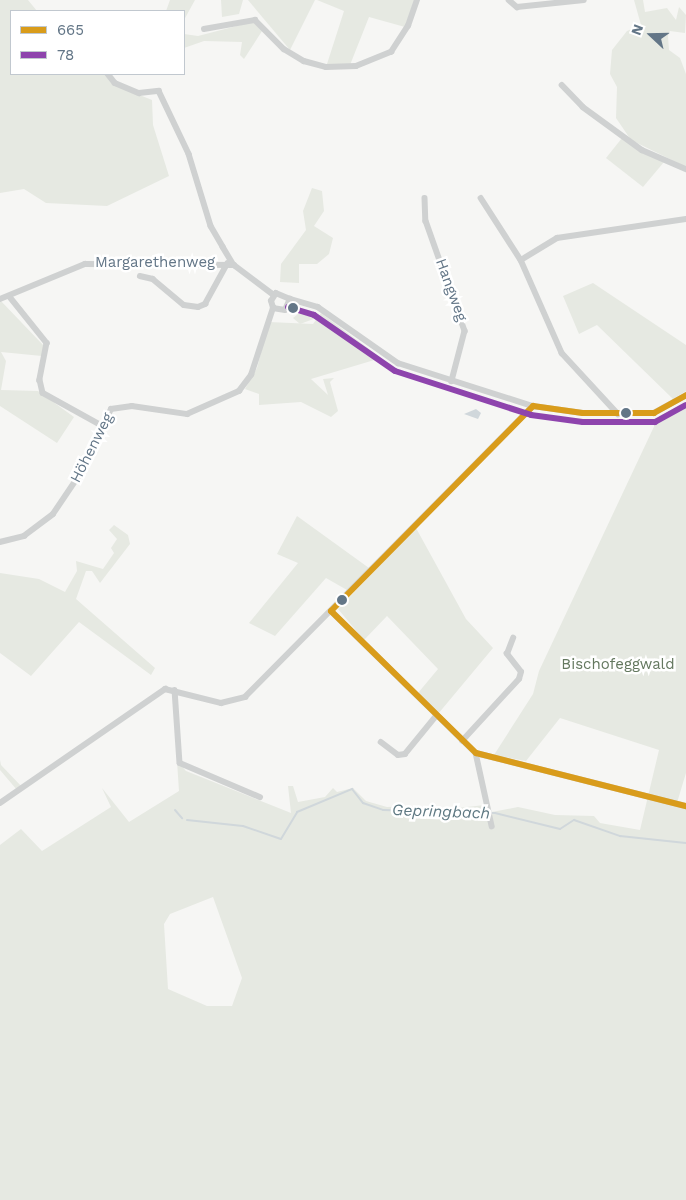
<!DOCTYPE html>
<html>
<head>
<meta charset="utf-8">
<style>
  body { margin:0 }
  #map { position:relative; width:686px; height:1200px; overflow:hidden; background:#f6f6f4; font-family:"Work Sans",sans-serif }
  div>[style] { position:absolute }
  .green>* { inset:0; background:#e6e9e2 }
  .water>* { inset:0; background:#d0d7db }
  .stream>* { height:2px; margin:-1px; padding:0 1px; transform-origin:1px; border-radius:1px; background:#d0d7db }
  .minor>* { height:5.5px; margin:-2.75px; padding:0 2.75px; transform-origin:2.75px; border-radius:2.75px; background:#cfd1d1 }
  .bus-1>* { height:6px; margin:-3px; padding:0 3px; transform-origin:3px; border-radius:3px; background:#d99c1b }
  .bus-2>* { height:6px; margin:-3px; padding:0 3px; transform-origin:3px; border-radius:3px; background:#8e44ad }
  .dots>* { width:14px; height:14px; translate:-50% -50%; box-sizing:border-box; border:2px solid #fff; border-radius:50% }
  span { translate:-50% -50%; white-space:nowrap; text-align:center; line-height:1.15; -webkit-text-stroke:5px #fff; paint-order:stroke }
  .street-label { font-size:15px; color:#637687 }
  .park-label { font-size:15px; color:#64785f }
  .water-label { font-size:16px; color:#5f7983; font-style:italic }
  .legend { position:absolute; left:10px; top:10px; width:175px; height:65px; box-sizing:border-box; background:#fff; border:1px solid #c1c8cf; margin:0; padding:6px 9px; list-style:none; font-size:15px; color:#637687 }
  .legend li { display:flex; align-items:center; gap:10px; height:25px }
  .legend b { width:25px; border:1px solid #c1c8cf }
  .north { position:absolute; left:626px; top:10px; width:50px; height:50px; -webkit-text-stroke:4px #fff; paint-order:stroke; rotate:291deg; font-size:14px; font-weight:700; line-height:20px; text-align:center; color:#637687 }
  .north::after { content:''; display:block; margin:auto; width:18px; height:22px; background:#637687; clip-path:polygon(50% 0,100% 100%,50% 72%,0 100%) }
</style>
</head>
<body>
<div id="map">
  <div class="green">
    <i style="clip-path:polygon(0 0,28px 0,37px 11px,11px 11px,11px 74px,106px 74px,112px 84px,152px 100px,153px 125px,169px 176px,107px 206px,46px 203px,24px 189px,0 193px)"></i>
    <i style="clip-path:polygon(170px 0,195px 0,184px 20px,184px 11px,166px 11px)"></i>
    <i style="clip-path:polygon(221px 0,243px 0,239px 14px,222px 17px)"></i>
    <i style="clip-path:polygon(248px 0,315px 0,290px 50px)"></i>
    <i style="clip-path:polygon(317px 0,414px 0,405px 27px,369px 17px,350px 65px,327px 64px,344px 11px)"></i>
    <i style="clip-path:polygon(634px 0,643px 0,645px 12px,667px 8px,676px 20px,679px 7px,686px 15px,685px 33px,670px 31px,668px 36px,669px 50px,680px 58px,686px 74px,686px 167px,631px 140px,616px 118px,617px 87px,610px 74px,612px 50px,627px 31px,641px 25px)"></i>
    <i style="clip-path:polygon(252px 22px,264px 28px,244px 59px,240px 55px,242px 42px,204px 41px,184px 48px,184px 34px,198px 36px)"></i>
    <i style="clip-path:polygon(622px 138px,664px 162px,643px 187px,606px 158px)"></i>
    <i style="clip-path:polygon(312px 188px,322px 191px,324px 211px,314px 226px,333px 238px,329px 254px,317px 264px,299px 264px,299px 283px,280px 282px,281px 264px,306px 230px,303px 211px)"></i>
    <i style="clip-path:polygon(593px 283px,686px 345px,686px 391px,673px 399px,597px 325px,579px 334px,563px 296px)"></i>
    <i style="clip-path:polygon(0 300px,44px 346px,42px 356px,1px 352px,6px 361px,1px 390px,38px 391px,74px 417px,57px 443px,0 406px)"></i>
    <i style="clip-path:polygon(304px 309px,319px 314px,319px 317px,300px 324px,293px 318px)"></i>
    <i style="clip-path:polygon(321px 313px,381px 358px,311px 379px,328px 395px,323px 379px,334px 378px,330px 382px,338px 411px,331px 417px,301px 402px,259px 405px,259px 394px,245px 389px,257px 368px,269px 322px,313px 324px)"></i>
    <i style="clip-path:polygon(evenodd,686px 403px,686px 773px,676px 806px,686px 809px,686px 1200px,0 1200px,0 845px,21px 829px,42px 851px,111px 807px,102px 788px,129px 822px,179px 791px,177px 761px,186px 771px,291px 813px,288px 786px,293px 786px,298px 802px,325px 797px,333px 788px,337px 792px,353px 788px,366px 801px,387px 807px,413px 806px,422px 812px,485px 805px,487px 813px,518px 807px,555px 815px,594px 816px,600px 823px,640px 830px,659px 750px,560px 718px,526px 761px,494px 755px,533px 694px,539px 671px,659px 416px,686px 403px,213px 897px,242px 978px,232px 1006px,207px 1006px,168px 989px,164px 924px,170px 914px,213px 897px)"></i>
    <i style="clip-path:polygon(297px 516px,369px 568px,347px 590px,326px 578px,275px 636px,249px 623px,298px 563px,277px 554px)"></i>
    <i style="clip-path:polygon(114px 525px,128px 535px,130px 544px,100px 583px,92px 571px,86px 571px,76px 599px,155px 668px,151px 675px,79px 622px,31px 676px,0 653px,0 573px,39px 579px,65px 592px,77px 571px,76px 561px,103px 569px,114px 553px,111px 548px,117px 539px,109px 530px)"></i>
    <i style="clip-path:polygon(416px 528px,466px 619px,493px 648px,438px 714px,418px 693px,438px 669px,387px 616px,364px 640px,338px 609px)"></i>
    <i style="clip-path:polygon(0 760px,1px 765px,22px 787px,17px 790px,0 770px)"></i>
  </div>
  <div class="water">
    <i style="clip-path:polygon(476px 409px,481px 413px,478px 419px,464px 414px)"></i>
  </div>
  <div class="stream">
    <i style="left:175px;top:810px;width:11px;rotate:49deg"></i>
    <i style="left:187px;top:820px;width:56px;rotate:6.1deg"></i>
    <i style="left:243px;top:826px;width:40px;rotate:18.9deg"></i>
    <i style="left:281px;top:839px;width:31px;rotate:-59deg"></i>
    <i style="left:297px;top:812px;width:60px;rotate:-22.7deg"></i>
    <i style="left:352px;top:789px;width:18px;rotate:52deg"></i>
    <i style="left:363px;top:803px;width:21px;rotate:19deg"></i>
    <i style="left:383px;top:810px;width:112px;rotate:1.5deg"></i>
    <i style="left:495px;top:813px;width:67px;rotate:13.8deg"></i>
    <i style="left:560px;top:829px;width:17px;rotate:-33deg"></i>
    <i style="left:574px;top:820px;width:49px;rotate:19.2deg"></i>
    <i style="left:620px;top:836px;width:66px;rotate:6.1deg"></i>
  </div>
  <div class="minor">
    <i style="left:509px;top:0;width:11px;rotate:41deg"></i>
    <i style="left:517px;top:7px;width:67px;rotate:-6deg"></i>
    <i style="left:204px;top:29px;width:52px;rotate:-10deg"></i>
    <i style="left:255px;top:20px;width:41px;rotate:45deg"></i>
    <i style="left:284px;top:49px;width:23px;rotate:31deg"></i>
    <i style="left:304px;top:61px;width:23px;rotate:15deg"></i>
    <i style="left:326px;top:67px;width:30px;rotate:-2deg"></i>
    <i style="left:356px;top:66px;width:38px;rotate:-22deg"></i>
    <i style="left:391px;top:52px;width:31px;rotate:-57deg"></i>
    <i style="left:408px;top:26px;width:28px;rotate:-71deg"></i>
    <i style="left:108px;top:74px;width:11px;rotate:52deg"></i>
    <i style="left:115px;top:83px;width:26px;rotate:23deg"></i>
    <i style="left:139px;top:93px;width:20px;rotate:-6deg"></i>
    <i style="left:159px;top:91px;width:70px;rotate:64.5deg"></i>
    <i style="left:189px;top:154px;width:75px;rotate:73deg"></i>
    <i style="left:211px;top:226px;width:24px;rotate:60deg"></i>
    <i style="left:223px;top:247px;width:21px;rotate:59deg"></i>
    <i style="left:234px;top:265px;width:50px;rotate:36.9deg"></i>
    <i style="left:562px;top:85px;width:30px;rotate:46deg"></i>
    <i style="left:583px;top:107px;width:73px;rotate:36.1deg"></i>
    <i style="left:642px;top:150px;width:48px;rotate:23.4deg"></i>
    <i style="left:425px;top:198px;width:23px;rotate:88deg"></i>
    <i style="left:426px;top:221px;width:117px;rotate:70.5deg"></i>
    <i style="left:465px;top:331px;width:52px;rotate:104.6deg"></i>
    <i style="left:481px;top:198px;width:74px;rotate:57.2deg"></i>
    <i style="left:521px;top:260px;width:102px;rotate:66.2deg"></i>
    <i style="left:562px;top:353px;width:83px;rotate:47.4deg"></i>
    <i style="left:521px;top:260px;width:42px;rotate:-31.4deg"></i>
    <i style="left:557px;top:238px;width:130px;rotate:-8.4deg"></i>
    <i style="left:140px;top:276px;width:13px;rotate:13deg"></i>
    <i style="left:153px;top:279px;width:40px;rotate:40deg"></i>
    <i style="left:184px;top:305px;width:14px;rotate:8deg"></i>
    <i style="left:198px;top:307px;width:8px;rotate:-23deg"></i>
    <i style="left:205px;top:304px;width:46px;rotate:-61.2deg"></i>
    <i style="left:10px;top:297px;width:59px;rotate:51.2deg"></i>
    <i style="left:47px;top:343px;width:38px;rotate:101deg"></i>
    <i style="left:40px;top:380px;width:13px;rotate:77deg"></i>
    <i style="left:43px;top:393px;width:66px;rotate:28.9deg"></i>
    <i style="left:0;top:299px;width:92px;rotate:-22.4deg"></i>
    <i style="left:85px;top:264px;width:149px;rotate:0.4deg"></i>
    <i style="left:290px;top:299px;width:29px;rotate:16deg"></i>
    <i style="left:318px;top:307px;width:98px;rotate:35deg"></i>
    <i style="left:398px;top:363px;width:142px;rotate:17.7deg"></i>
    <i style="left:533px;top:406px;width:50px;rotate:8deg"></i>
    <i style="left:583px;top:413px;width:71px"></i>
    <i style="left:654px;top:413px;width:37px;rotate:-29deg"></i>
    <i style="left:273px;top:308px;width:7px;rotate:-106deg"></i>
    <i style="left:271px;top:301px;width:9px;rotate:-58deg"></i>
    <i style="left:276px;top:293px;width:15px;rotate:23deg"></i>
    <i style="left:273px;top:308px;width:12px;rotate:9deg"></i>
    <i style="left:285px;top:310px;width:12px;rotate:-66deg"></i>
    <i style="left:0;top:542px;width:25px;rotate:-14deg"></i>
    <i style="left:24px;top:536px;width:36px;rotate:-37deg"></i>
    <i style="left:53px;top:514px;width:52px;rotate:-56deg"></i>
    <i style="left:82px;top:471px;width:68px;rotate:-64.9deg"></i>
    <i style="left:111px;top:409px;width:21px;rotate:-8deg"></i>
    <i style="left:132px;top:406px;width:56px;rotate:8.3deg"></i>
    <i style="left:187px;top:414px;width:57px;rotate:-23.9deg"></i>
    <i style="left:239px;top:391px;width:20px;rotate:-53deg"></i>
    <i style="left:251px;top:375px;width:71px;rotate:-71.8deg"></i>
    <i style="left:331px;top:611px;width:203px;rotate:44.4deg"></i>
    <i style="left:476px;top:753px;width:217px;rotate:14.2deg"></i>
    <i style="left:175px;top:690px;width:73px;rotate:86.1deg"></i>
    <i style="left:180px;top:763px;width:87px;rotate:23deg"></i>
    <i style="left:462px;top:741px;width:84px;rotate:-47.4deg"></i>
    <i style="left:519px;top:679px;width:7px;rotate:-74deg"></i>
    <i style="left:521px;top:672px;width:23px;rotate:-128deg"></i>
    <i style="left:507px;top:654px;width:17px;rotate:-69deg"></i>
    <i style="left:381px;top:742px;width:21px;rotate:37deg"></i>
    <i style="left:398px;top:755px;width:7px;rotate:-8deg"></i>
    <i style="left:405px;top:754px;width:49px;rotate:-50.8deg"></i>
    <i style="left:476px;top:753px;width:75px;rotate:77.6deg"></i>
    <i style="left:0;top:803px;width:201px;rotate:-34.6deg"></i>
    <i style="left:165px;top:689px;width:58px;rotate:14deg"></i>
    <i style="left:221px;top:703px;width:25px;rotate:-14deg"></i>
    <i style="left:245px;top:697px;width:409px;rotate:-45.3deg"></i>
  </div>
  <div class="bus-1">
    <i style="left:533px;top:406px;width:50px;rotate:8deg"></i>
    <i style="left:583px;top:413px;width:71px"></i>
    <i style="left:654px;top:413px;width:37px;rotate:-29deg"></i>
    <i style="left:331px;top:611px;width:203px;rotate:44.4deg"></i>
    <i style="left:476px;top:753px;width:217px;rotate:14.2deg"></i>
    <i style="left:331px;top:611px;width:288px;rotate:-45.4deg"></i>
  </div>
  <div class="bus-2">
    <i style="left:288px;top:307px;width:27px;rotate:17deg"></i>
    <i style="left:314px;top:315px;width:98px;rotate:34.7deg"></i>
    <i style="left:395px;top:371px;width:143px;rotate:17.9deg"></i>
    <i style="left:531px;top:415px;width:52px;rotate:7.7deg"></i>
    <i style="left:583px;top:422px;width:72px"></i>
    <i style="left:655px;top:422px;width:35px;rotate:-29deg"></i>
  </div>
  <div class="dots">
    <i style="left:293px;top:308px;background:#637687"></i>
    <i style="left:626px;top:413px;background:#637687"></i>
    <i style="left:342px;top:600px;background:#637687"></i>
  </div>
  <div class="street-label">
    <span style="left:155px;top:263px">Margarethenweg</span>
    <span style="left:451px;top:290px;rotate:70deg">Hangweg</span>
    <span style="left:92px;top:448px;rotate:-63deg">Höhenweg</span>
  </div>
  <div class="park-label">
    <span style="left:618px;top:665px">Bischofeggwald</span>
  </div>
  <div class="water-label">
    <span style="left:441px;top:812px;rotate:2deg">Gepringbach</span>
  </div>
  <ul class="legend">
  <li><b style="height:6px;background:#d99c1b"></b>665</li>
  <li><b style="height:6px;background:#8e44ad"></b>78</li>
  </ul>
  <div class="north">N</div>
</div>
</body>
</html>
